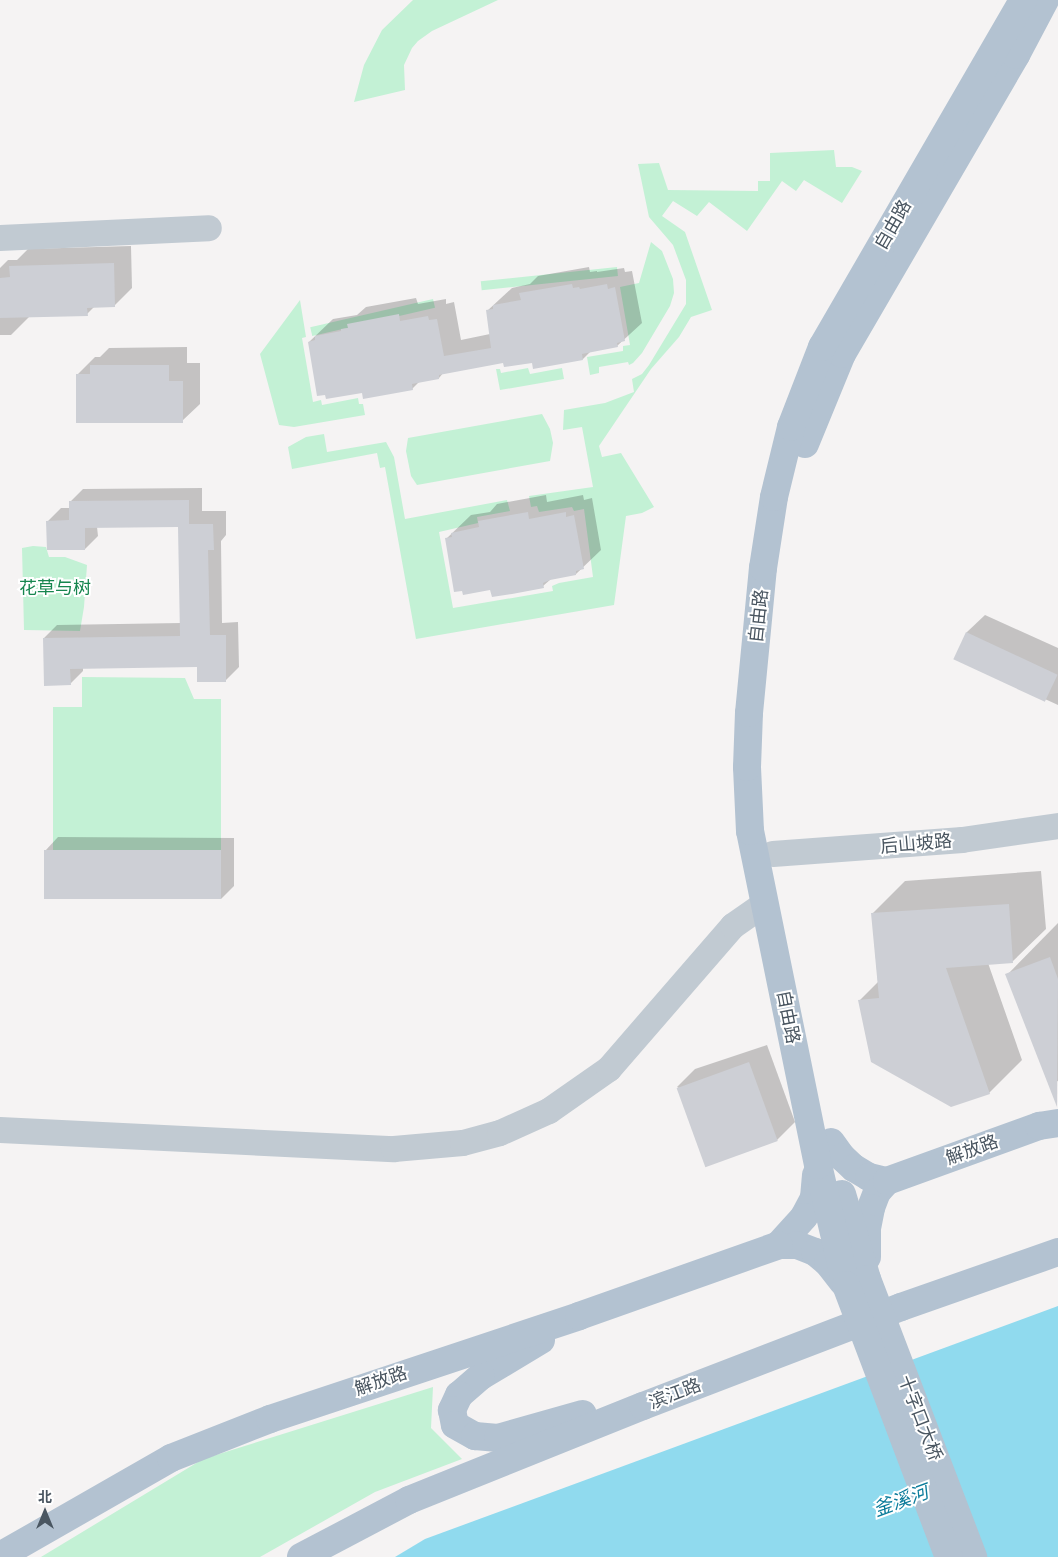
<!DOCTYPE html>
<html>
<head>
<meta charset="utf-8">
<style>
  body { margin:0 }
  #map { position:relative; width:1058px; height:1557px; overflow:hidden; background:#f5f3f3; font-family:Helvetica,"Noto Sans SC",sans-serif }
  div>[style] { position:absolute }
  .green>* { inset:0; background:#c3f1d5; transform-origin:0 0 }
  .water>* { inset:0; background:#90daee }
  .shadow>* { inset:0; background:#0003 }
  .building>* { inset:0; background:#cdcfd5; transform-origin:0 0 }
  .minor>* { height:26px; margin:-13px; padding:0 13px; transform-origin:13px; border-radius:13px; background:#c1cad2 }
  .major>* { height:28px; margin:-14px; padding:0 14px; transform-origin:14px; border-radius:14px; background:#b3c2d1 }
  .major-bridge>* { height:28px; margin:-14px; padding:0 14px; transform-origin:14px; border-radius:14px; background:#b3c2d1 }
  span { translate:-50% -50%; white-space:nowrap; text-align:center; line-height:1.15; -webkit-text-stroke:4px #fff; paint-order:stroke }
  .street-label { font-size:18px; color:#4a5661 }
  .park-label { font-size:18px; color:#17864f }
  .water-label { font-size:19px; color:#0c7c9b; font-style:italic }
  .north { position:absolute; left:20px; top:1487px; width:50px; height:50px; -webkit-text-stroke:4px #fff; paint-order:stroke; rotate:0deg; font-size:14px; font-weight:700; line-height:20px; text-align:center; color:#4a5661 }
  .north::after { content:''; display:block; margin:auto; width:18px; height:22px; background:#4a5661; clip-path:polygon(50% 0,100% 100%,50% 72%,0 100%) }
</style>
</head>
<body>
<div id="map">
  <div class="green">
    <i style="clip-path:polygon(413px 0,498px 0,432px 31px,418px 41px,412px 48px,404px 65px,405px 90px,354px 102px,364px 65px,382px 30px)"></i>
    <i style="clip-path:polygon(834px 150px,836px 167px,852px 167px,862px 171px,842px 203px,804px 180px,796px 191px,782px 181px,747px 231px,709px 202px,697px 216px,673px 201px,662px 216px,685px 232px,712px 310px,691px 317px,679px 337px,651px 369px,599px 446px,602px 457px,621px 453px,654px 507px,642px 513px,626px 516px,614px 605px,416px 639px,385px 467px,380px 468px,377px 453px,292px 469px,288px 447px,306px 437px,324px 434px,327px 452px,386px 442px,394px 457px,405px 519px,507px 500px,510px 511px,477px 517px,478px 523px,439px 532px,453px 608px,553px 591px,552px 586px,559px 583px,593px 577px,584px 509px,574px 511px,572px 507px,539px 512px,537px 506px,531px 507px,529px 496px,593px 487px,582px 427px,563px 430px,564px 410px,605px 403px,634px 392px,632px 379px,642px 374px,649px 365px,686px 304px,686px 280px,673px 245px,649px 217px,638px 164px,659px 163px,668px 190px,758px 191px,758px 181px,770px 181px,770px 153px)"></i>
    <i style="clip-path:polygon(651px 242px,662px 251px,673px 279px,674px 293px,670px 306px,642px 353px,633px 363px,629px 365px,628px 362px,599px 367px,599px 373px,590px 375px,587px 357px,623px 351px,623px 346px,630px 345px,620px 287px,639px 283px)"></i>
    <i style="left:617px;top:267px;width:9px;height:137px;rotate:84deg"></i>
    <i style="left:433px;top:299px;width:9px;height:126px;rotate:77deg"></i>
    <i style="clip-path:polygon(300px 300px,306px 337px,302px 338px,313px 402px,321px 400px,322px 405px,358px 398px,359px 404px,363px 404px,365px 415px,294px 427px,279px 425px,260px 354px)"></i>
    <i style="clip-path:polygon(528px 368px,530px 374px,562px 368px,564px 379px,500px 390px,496px 369px,500px 369px,501px 373px)"></i>
    <i style="clip-path:polygon(542px 414px,550px 429px,553px 443px,550px 461px,417px 485px,411px 476px,406px 451px,408px 438px)"></i>
    <i style="clip-path:polygon(33px 546px,46px 547px,49px 557px,65px 557px,87px 565px,84px 607px,80px 631px,24px 630px,22px 548px)"></i>
    <i style="clip-path:polygon(82px 677px,185px 678px,194px 699px,221px 699px,221px 851px,53px 850px,53px 707px,82px 707px)"></i>
    <i style="clip-path:polygon(433px 1387px,431px 1428px,462px 1459px,375px 1492px,260px 1557px,41px 1557px,203px 1459px)"></i>
  </div>
  <div class="water">
    <i style="clip-path:polygon(1058px 1306px,1058px 1557px,395px 1557px,425px 1539px)"></i>
  </div>
  <div class="shadow">
    <i style="clip-path:polygon(131px 246px,132px 288px,114px 306px,95px 306px,87px 314px,30px 316px,11px 335px,0 335px,0 268px,8px 260px,17px 260px,28px 249px)"></i>
    <i style="clip-path:polygon(589px 267px,590px 272px,597px 271px,597px 272px,624px 268px,625px 272px,632px 271px,642px 323px,617px 346px,591px 351px,583px 359px,504px 362px,444px 372px,439px 378px,420px 381px,412px 389px,363px 391px,309px 342px,333px 319px,357px 315px,366px 307px,416px 298px,418px 304px,446px 299px,446px 304px,454px 302px,461px 340px,490px 334px,487px 311px,512px 288px,530px 284px,538px 276px)"></i>
    <i style="clip-path:polygon(187px 347px,187px 363px,200px 363px,200px 404px,182px 421px,77px 375px,95px 357px,100px 357px,109px 348px)"></i>
    <i style="clip-path:polygon(202px 488px,202px 511px,226px 511px,226px 535px,221px 541px,222px 623px,238px 622px,239px 667px,226px 680px,198px 666px,83px 668px,83px 671px,70px 684px,44px 638px,57px 625px,181px 623px,179px 526px,97px 527px,98px 536px,85px 549px,48px 521px,61px 508px,70px 508px,70px 502px,83px 489px)"></i>
    <i style="clip-path:polygon(546px 495px,547px 502px,583px 495px,584px 500px,592px 498px,601px 550px,576px 574px,551px 579px,543px 586px,491px 589px,446px 539px,471px 515px,490px 512px,497px 504px)"></i>
    <i style="clip-path:polygon(985px 615px,1058px 648px,1058px 705px,955px 658px,967px 632px)"></i>
    <i style="clip-path:polygon(58px 837px,234px 838px,234px 886px,221px 899px,45px 851px)"></i>
    <i style="clip-path:polygon(1041px 871px,1046px 929px,1013px 961px,988px 963px,1022px 1060px,989px 1093px,860px 1000px,878px 982px,872px 914px,905px 881px)"></i>
    <i style="clip-path:polygon(1058px 923px,1058px 1081px,1049px 1084px,1007px 975px)"></i>
    <i style="clip-path:polygon(767px 1045px,795px 1122px,777px 1140px,677px 1087px,695px 1069px)"></i>
  </div>
  <div class="building">
    <i style="clip-path:polygon(114px 263px,115px 307px,87px 308px,88px 316px,0 318px,0 278px,10px 277px,9px 266px)"></i>
    <i style="clip-path:polygon(572px 284px,573px 288px,579px 287px,580px 289px,607px 284px,608px 289px,615px 287px,625px 341px,617px 343px,618px 347px,582px 354px,583px 360px,533px 369px,532px 363px,504px 367px,503px 363px,439px 375px,439px 379px,412px 384px,413px 390px,363px 399px,362px 393px,326px 399px,325px 395px,317px 396px,308px 342px,315px 340px,315px 336px,341px 331px,341px 329px,348px 328px,347px 324px,399px 314px,400px 321px,428px 316px,429px 320px,437px 319px,444px 356px,491px 348px,486px 310px,493px 309px,493px 305px,521px 300px,519px 293px)"></i>
    <i style="clip-path:polygon(90px 365px,169px 365px,169px 381px,183px 381px,183px 423px,76px 423px,76px 374px,90px 374px)"></i>
    <i style="clip-path:polygon(189px 500px,189px 524px,213px 524px,214px 550px,208px 550px,210px 635px,226px 635px,226px 682px,197px 682px,197px 667px,70px 669px,71px 685px,44px 686px,43px 638px,180px 636px,178px 527px,85px 528px,85px 550px,47px 550px,46px 521px,69px 520px,69px 501px)"></i>
    <i style="clip-path:polygon(528px 512px,529px 519px,566px 512px,566px 517px,574px 515px,584px 569px,576px 571px,576px 575px,550px 580px,543px 583px,544px 588px,512px 594px,492px 597px,490px 590px,463px 595px,462px 591px,454px 592px,445px 538px,452px 537px,451px 533px,479px 527px,478px 521px)"></i>
    <i style="left:966px;top:632px;width:101px;height:30px;rotate:25deg"></i>
    <i style="left:44px;top:850px;width:177px;height:49px"></i>
    <i style="clip-path:polygon(1009px 904px,1013px 963px,946px 968px,990px 1094px,951px 1107px,871px 1062px,858px 1000px,879px 998px,871px 913px)"></i>
    <i style="clip-path:polygon(1050px 957px,1058px 979px,1057px 1107px,1005px 974px)"></i>
    <i style="left:749px;top:1062px;width:84px;height:77px;rotate:70deg"></i>
  </div>
  <div class="minor">
    <i style="left:0;top:238px;width:209px;rotate:-2.7deg"></i>
    <i style="left:773px;top:854px;width:190px;rotate:-4.2deg"></i>
    <i style="left:962px;top:840px;width:97px;rotate:-8.3deg"></i>
    <i style="left:0;top:1130px;width:394px;rotate:2.8deg"></i>
    <i style="left:394px;top:1149px;width:69px;rotate:-5deg"></i>
    <i style="left:463px;top:1143px;width:38px;rotate:-15deg"></i>
    <i style="left:500px;top:1133px;width:54px;rotate:-24.2deg"></i>
    <i style="left:549px;top:1111px;width:73px;rotate:-35deg"></i>
    <i style="left:609px;top:1069px;width:189px;rotate:-49.1deg"></i>
    <i style="left:733px;top:926px;width:39px;rotate:-35deg"></i>
  </div>
  <div class="major">
    <i style="left:805px;top:444px;width:97px;rotate:-67.7deg"></i>
    <i style="left:842px;top:354px;width:346px;rotate:-59.8deg"></i>
    <i style="left:1016px;top:55px;width:62px;rotate:-62.2deg"></i>
    <i style="left:831px;top:1142px;width:19px;rotate:54deg"></i>
    <i style="left:842px;top:1157px;width:16px;rotate:43deg"></i>
    <i style="left:854px;top:1168px;width:17px;rotate:31deg"></i>
    <i style="left:869px;top:1177px;width:18px;rotate:13deg"></i>
    <i style="left:887px;top:1181px;width:15px;rotate:132deg"></i>
    <i style="left:877px;top:1192px;width:17px;rotate:111deg"></i>
    <i style="left:871px;top:1208px;width:20px;rotate:101deg"></i>
    <i style="left:867px;top:1228px;width:29px;rotate:90deg"></i>
    <i style="left:816px;top:1175px;width:23px;rotate:95deg"></i>
    <i style="left:814px;top:1198px;width:21px;rotate:118deg"></i>
    <i style="left:804px;top:1217px;width:38px;rotate:132deg"></i>
    <i style="left:779px;top:1245px;width:18px"></i>
    <i style="left:797px;top:1245px;width:19px;rotate:21deg"></i>
    <i style="left:815px;top:1252px;width:17px;rotate:40deg"></i>
    <i style="left:828px;top:1263px;width:24px;rotate:52deg"></i>
    <i style="left:887px;top:1181px;width:162px;rotate:-19.9deg"></i>
    <i style="left:1039px;top:1126px;width:19px;rotate:-9deg"></i>
    <i style="left:842px;top:1194px;width:89px;rotate:73.6deg"></i>
    <i style="left:846px;top:1285px;width:123px;rotate:-103.1deg"></i>
    <i style="left:818px;top:1165px;width:341px;rotate:-101.5deg"></i>
    <i style="left:750px;top:831px;width:64px;rotate:-92.7deg"></i>
    <i style="left:747px;top:767px;width:54px;rotate:-87.9deg"></i>
    <i style="left:749px;top:713px;width:146px;rotate:-84.5deg"></i>
    <i style="left:763px;top:568px;width:72px;rotate:-81.2deg"></i>
    <i style="left:774px;top:497px;width:72px;rotate:-76.3deg"></i>
    <i style="left:791px;top:427px;width:86px;rotate:-68.8deg"></i>
    <i style="left:822px;top:347px;width:401px;rotate:-59.9deg"></i>
    <i style="left:541px;top:1340px;width:70px;rotate:149deg"></i>
    <i style="left:481px;top:1376px;width:29px;rotate:139deg"></i>
    <i style="left:459px;top:1395px;width:17px;rotate:115deg"></i>
    <i style="left:452px;top:1410px;width:15px;rotate:79deg"></i>
    <i style="left:455px;top:1425px;width:23px;rotate:29deg"></i>
    <i style="left:475px;top:1436px;width:23px;rotate:5deg"></i>
    <i style="left:498px;top:1438px;width:88px;rotate:-15.8deg"></i>
    <i style="left:0;top:1556px;width:197px;rotate:-29.8deg"></i>
    <i style="left:171px;top:1458px;width:106px;rotate:-21.5deg"></i>
    <i style="left:270px;top:1419px;width:326px;rotate:-18.4deg"></i>
    <i style="left:579px;top:1316px;width:212px;rotate:-19.5deg"></i>
    <i style="left:301px;top:1557px;width:122px;rotate:-27.8deg"></i>
    <i style="left:409px;top:1500px;width:252px;rotate:-21.9deg"></i>
    <i style="left:643px;top:1406px;width:276px;rotate:-21deg"></i>
    <i style="left:901px;top:1307px;width:166px;rotate:-19.3deg"></i>
  </div>
  <div class="major-bridge">
    <i style="left:867px;top:1279px;width:298px;rotate:69.1deg"></i>
    <i style="left:846px;top:1285px;width:291px;rotate:69.3deg"></i>
  </div>
  <div class="street-label">
    <span style="left:893px;top:225px;rotate:-60deg">自由路</span>
    <span style="left:759px;top:616px;rotate:-84deg">自由路</span>
    <span style="left:916px;top:844px;rotate:-5deg">后山坡路</span>
    <span style="left:788px;top:1017px;rotate:79deg">自由路</span>
    <span style="left:972px;top:1150px;rotate:-20deg">解放路</span>
    <span style="left:381px;top:1381px;rotate:-19deg">解放路</span>
    <span style="left:675px;top:1394px;rotate:-21deg">滨江路</span>
    <span style="left:920px;top:1418px;rotate:69deg">十字口大桥</span>
  </div>
  <div class="park-label">
    <span style="left:55px;top:588px">花草与树</span>
  </div>
  <div class="water-label">
    <span style="left:901px;top:1501px;rotate:-20deg">釜溪河</span>
  </div>
  <div class="north">北</div>
</div>
</body>
</html>
